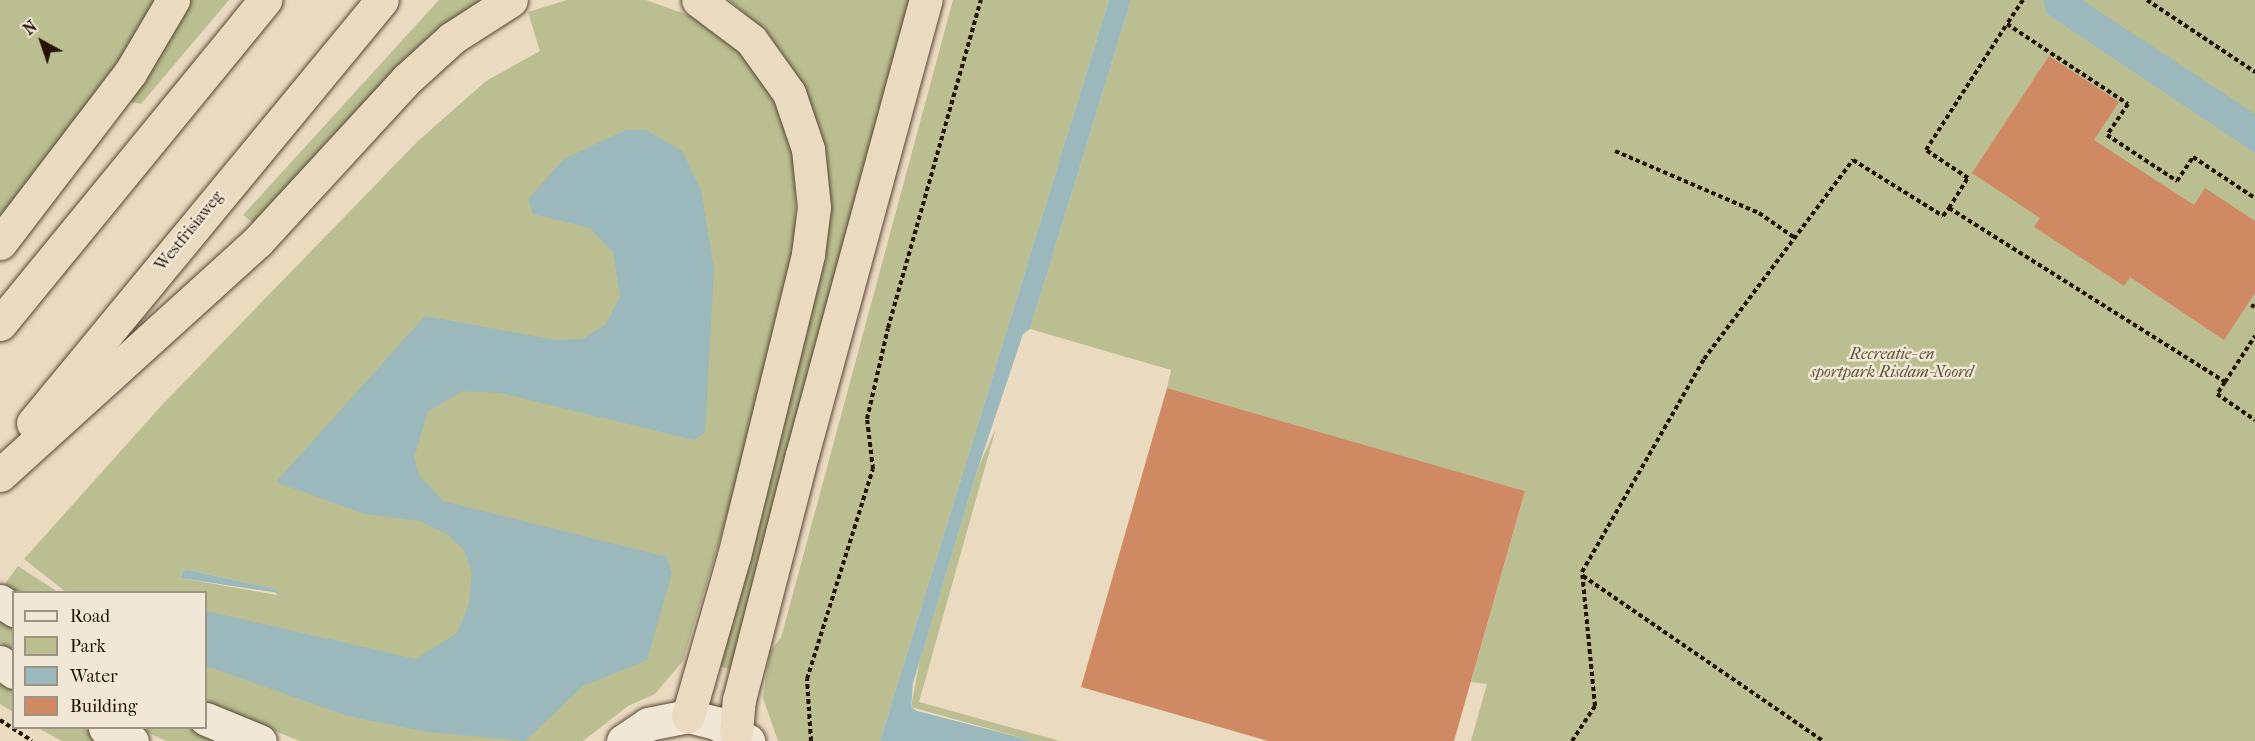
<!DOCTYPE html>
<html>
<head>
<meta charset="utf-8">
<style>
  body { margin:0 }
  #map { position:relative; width:2255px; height:741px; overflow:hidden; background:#eadac0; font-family:"IM FELL French Canon",serif }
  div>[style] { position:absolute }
  .green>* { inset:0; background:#babe90 }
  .water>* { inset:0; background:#9bb8bc }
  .building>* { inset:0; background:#cf8a63 }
  .path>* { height:4px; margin-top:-2px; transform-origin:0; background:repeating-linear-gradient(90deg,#251406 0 4.5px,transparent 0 7.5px) }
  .roads { filter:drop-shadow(0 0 2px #564634) drop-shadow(0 0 2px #564634) }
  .tertiary>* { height:33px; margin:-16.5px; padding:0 16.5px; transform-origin:16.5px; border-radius:16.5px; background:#f1e7d6 }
  .trunk>* { height:33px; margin:-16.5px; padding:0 16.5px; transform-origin:16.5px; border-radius:16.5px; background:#eadac0 }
  span { translate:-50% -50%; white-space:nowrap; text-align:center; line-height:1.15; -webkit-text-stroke:5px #f1e7d6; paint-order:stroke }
  .street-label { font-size:16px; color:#251406 }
  .park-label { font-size:16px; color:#595036; font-style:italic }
  .legend { position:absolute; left:12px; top:591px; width:195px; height:138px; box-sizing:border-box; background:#f1e7d6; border:2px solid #9f9383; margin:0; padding:8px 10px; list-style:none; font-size:18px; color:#251406 }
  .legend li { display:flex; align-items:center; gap:12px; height:30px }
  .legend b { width:30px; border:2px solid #9f9383 }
  .north { position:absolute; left:12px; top:12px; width:60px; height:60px; -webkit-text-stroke:4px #f1e7d6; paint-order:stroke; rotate:320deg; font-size:16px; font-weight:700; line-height:24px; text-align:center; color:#251406 }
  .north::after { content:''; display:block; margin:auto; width:21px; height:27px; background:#251406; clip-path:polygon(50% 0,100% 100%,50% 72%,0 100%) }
</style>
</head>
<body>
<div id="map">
  <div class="green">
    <i style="clip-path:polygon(0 0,157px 0,131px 44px,0 220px)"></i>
    <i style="clip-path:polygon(189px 0,229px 0,141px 104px,131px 102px,128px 98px)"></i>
    <i style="clip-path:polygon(439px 0,485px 0,255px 224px,243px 215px)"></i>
    <i style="clip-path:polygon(evenodd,567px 0,646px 0,696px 18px,737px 48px,774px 97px,795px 159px,796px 243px,753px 430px,683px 661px,655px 694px,628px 706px,583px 741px,300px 741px,206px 704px,206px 592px,66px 592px,24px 559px,162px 405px,417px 142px,486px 81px,540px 51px,528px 12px,567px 0,185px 569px,274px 589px,277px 595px,180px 578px,185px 569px)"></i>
    <i style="clip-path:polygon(729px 0,910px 0,732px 670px,715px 665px,826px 173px,822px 136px,800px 79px,767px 32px)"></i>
    <i style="clip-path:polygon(953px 0,1109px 0,880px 741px,778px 741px,763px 698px,770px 651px,781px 638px)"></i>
    <i style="clip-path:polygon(1131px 0,2255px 0,2255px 741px,1471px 741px,1487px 684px,1471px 682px,1525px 491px,1167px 388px,1171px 370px,1030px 329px)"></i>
    <i style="clip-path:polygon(996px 428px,919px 702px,1060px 741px,1033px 741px,911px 707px,920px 659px,978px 468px)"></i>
    <i style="clip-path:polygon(18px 566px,58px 592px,16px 592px,5px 584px)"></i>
    <i style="clip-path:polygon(0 613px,13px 623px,13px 653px,0 642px)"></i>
    <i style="clip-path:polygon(0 675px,13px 684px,13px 712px,0 704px)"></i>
    <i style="clip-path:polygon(38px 728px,83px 728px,109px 741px,62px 741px)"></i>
    <i style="clip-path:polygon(138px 728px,196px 728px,225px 741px,166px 741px)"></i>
  </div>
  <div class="water">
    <i style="clip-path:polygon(1109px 0,1131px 0,1030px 329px,1023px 334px,978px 468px,913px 683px,911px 707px,917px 711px,1033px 741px,880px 741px)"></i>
    <i style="clip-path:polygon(2044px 0,2082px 0,2255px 114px,2255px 153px,2046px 13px)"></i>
    <i style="clip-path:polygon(626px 130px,646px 130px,682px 151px,701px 190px,714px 269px,705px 433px,694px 440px,501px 393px,463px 391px,428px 411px,414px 458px,420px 476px,443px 501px,667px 557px,672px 573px,647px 660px,583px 686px,525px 741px,428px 732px,348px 716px,206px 666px,206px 611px,416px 659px,457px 633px,469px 604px,472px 572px,464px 550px,447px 534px,420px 521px,365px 514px,276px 482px,425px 316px,556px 340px,583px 339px,606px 324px,620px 296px,613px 252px,590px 228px,533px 214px,528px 199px,564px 159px)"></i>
    <i style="clip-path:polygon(185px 569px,274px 589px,279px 593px,180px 578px)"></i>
  </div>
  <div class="building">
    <i style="clip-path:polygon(2049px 56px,2119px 102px,2094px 140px,2194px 205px,2205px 188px,2255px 221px,2255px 293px,2224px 340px,2130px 277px,2124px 286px,2034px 227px,2040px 218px,1972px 173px)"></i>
    <i style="clip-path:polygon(1167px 388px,1525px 491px,1454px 741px,1268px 741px,1081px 687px)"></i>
  </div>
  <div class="path">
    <i style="left:2023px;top:0;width:29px;rotate:124deg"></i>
    <i style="left:2007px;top:24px;width:145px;rotate:33.5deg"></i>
    <i style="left:2128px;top:104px;width:37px;rotate:124deg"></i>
    <i style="left:2107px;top:135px;width:84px;rotate:33.3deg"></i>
    <i style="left:2177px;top:181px;width:29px;rotate:-56deg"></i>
    <i style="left:2193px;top:157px;width:74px;rotate:33.5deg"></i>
    <i style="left:2147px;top:0;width:130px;rotate:33.7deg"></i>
    <i style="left:1615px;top:151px;width:157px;rotate:23.3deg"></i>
    <i style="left:1759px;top:213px;width:44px;rotate:34.8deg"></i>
    <i style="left:1949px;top:208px;width:36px;rotate:-58deg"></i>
    <i style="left:1968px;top:178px;width:50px;rotate:-146.3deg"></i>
    <i style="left:1926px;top:150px;width:150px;rotate:-57.3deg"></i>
    <i style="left:2251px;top:305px;width:4px;rotate:27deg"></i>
    <i style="left:2225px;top:382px;width:55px;rotate:-56.9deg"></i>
    <i style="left:1583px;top:576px;width:291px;rotate:34.5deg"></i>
    <i style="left:0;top:720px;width:38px;rotate:33deg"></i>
    <i style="left:811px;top:741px;width:62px;rotate:-93.7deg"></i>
    <i style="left:807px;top:679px;width:220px;rotate:-72.6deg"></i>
    <i style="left:873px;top:469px;width:50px;rotate:-96.8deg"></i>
    <i style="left:867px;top:419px;width:93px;rotate:-77deg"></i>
    <i style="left:888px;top:328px;width:341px;rotate:-74.2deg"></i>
    <i style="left:1572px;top:741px;width:42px;rotate:-56.7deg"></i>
    <i style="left:1595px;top:706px;width:135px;rotate:-95.5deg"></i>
    <i style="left:1582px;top:572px;width:245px;rotate:-60.2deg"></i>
    <i style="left:1704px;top:359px;width:249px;rotate:-53.2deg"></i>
    <i style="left:1853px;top:160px;width:106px;rotate:31.9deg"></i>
    <i style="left:1943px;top:216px;width:10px;rotate:-53deg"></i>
    <i style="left:1949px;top:208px;width:326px;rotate:32.2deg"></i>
    <i style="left:2225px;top:382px;width:14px;rotate:124deg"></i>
    <i style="left:2217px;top:394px;width:46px;rotate:34.4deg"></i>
  </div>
  <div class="roads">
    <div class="tertiary">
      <i style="left:0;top:601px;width:17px;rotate:33deg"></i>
      <i style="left:0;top:662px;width:17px;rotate:36deg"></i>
      <i style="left:206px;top:719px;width:58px;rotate:22.2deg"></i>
      <i style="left:105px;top:728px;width:30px;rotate:26deg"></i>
      <i style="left:623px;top:741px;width:30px;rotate:-34deg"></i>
      <i style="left:648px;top:724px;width:41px;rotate:-11.3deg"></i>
      <i style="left:688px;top:716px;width:29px;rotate:14deg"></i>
      <i style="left:716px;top:723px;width:37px;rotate:29deg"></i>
    </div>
    <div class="trunk">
      <i style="left:0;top:243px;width:214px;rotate:-52.6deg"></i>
      <i style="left:130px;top:73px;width:85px;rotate:-59.5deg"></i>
      <i style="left:0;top:324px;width:419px;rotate:-50.7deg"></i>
      <i style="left:33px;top:423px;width:548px;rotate:-50.48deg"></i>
      <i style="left:0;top:475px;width:348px;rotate:-42.2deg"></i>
      <i style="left:258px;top:241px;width:219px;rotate:-47.4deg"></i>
      <i style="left:406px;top:80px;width:62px;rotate:-42.4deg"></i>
      <i style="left:452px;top:38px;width:70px;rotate:-32.8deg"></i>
      <i style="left:688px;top:716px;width:166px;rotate:-74deg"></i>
      <i style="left:734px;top:556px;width:311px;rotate:-76.2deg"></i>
      <i style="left:808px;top:254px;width:47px;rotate:-82.7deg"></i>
      <i style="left:814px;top:207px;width:58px;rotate:-95.9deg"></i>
      <i style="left:808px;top:149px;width:59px;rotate:-108.7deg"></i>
      <i style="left:789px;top:93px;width:65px;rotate:-125.6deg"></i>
      <i style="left:751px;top:40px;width:66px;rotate:-143deg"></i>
      <i style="left:736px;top:732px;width:32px;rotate:-85deg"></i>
      <i style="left:739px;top:700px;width:253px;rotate:-75.6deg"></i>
      <i style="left:802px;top:455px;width:472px;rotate:-74.8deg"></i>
    </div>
  </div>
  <div class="street-label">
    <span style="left:189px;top:231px;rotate:-51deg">Westfrisiaweg</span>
  </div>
  <div class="park-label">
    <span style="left:1892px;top:363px">Recreatie- en<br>sportpark Risdam-Noord</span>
  </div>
  <ul class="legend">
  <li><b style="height:8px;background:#f1e7d6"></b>Road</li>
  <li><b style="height:16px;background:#babe90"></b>Park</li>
  <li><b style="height:16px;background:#9bb8bc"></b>Water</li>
  <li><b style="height:16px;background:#cf8a63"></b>Building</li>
  </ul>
  <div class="north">N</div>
</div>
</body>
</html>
